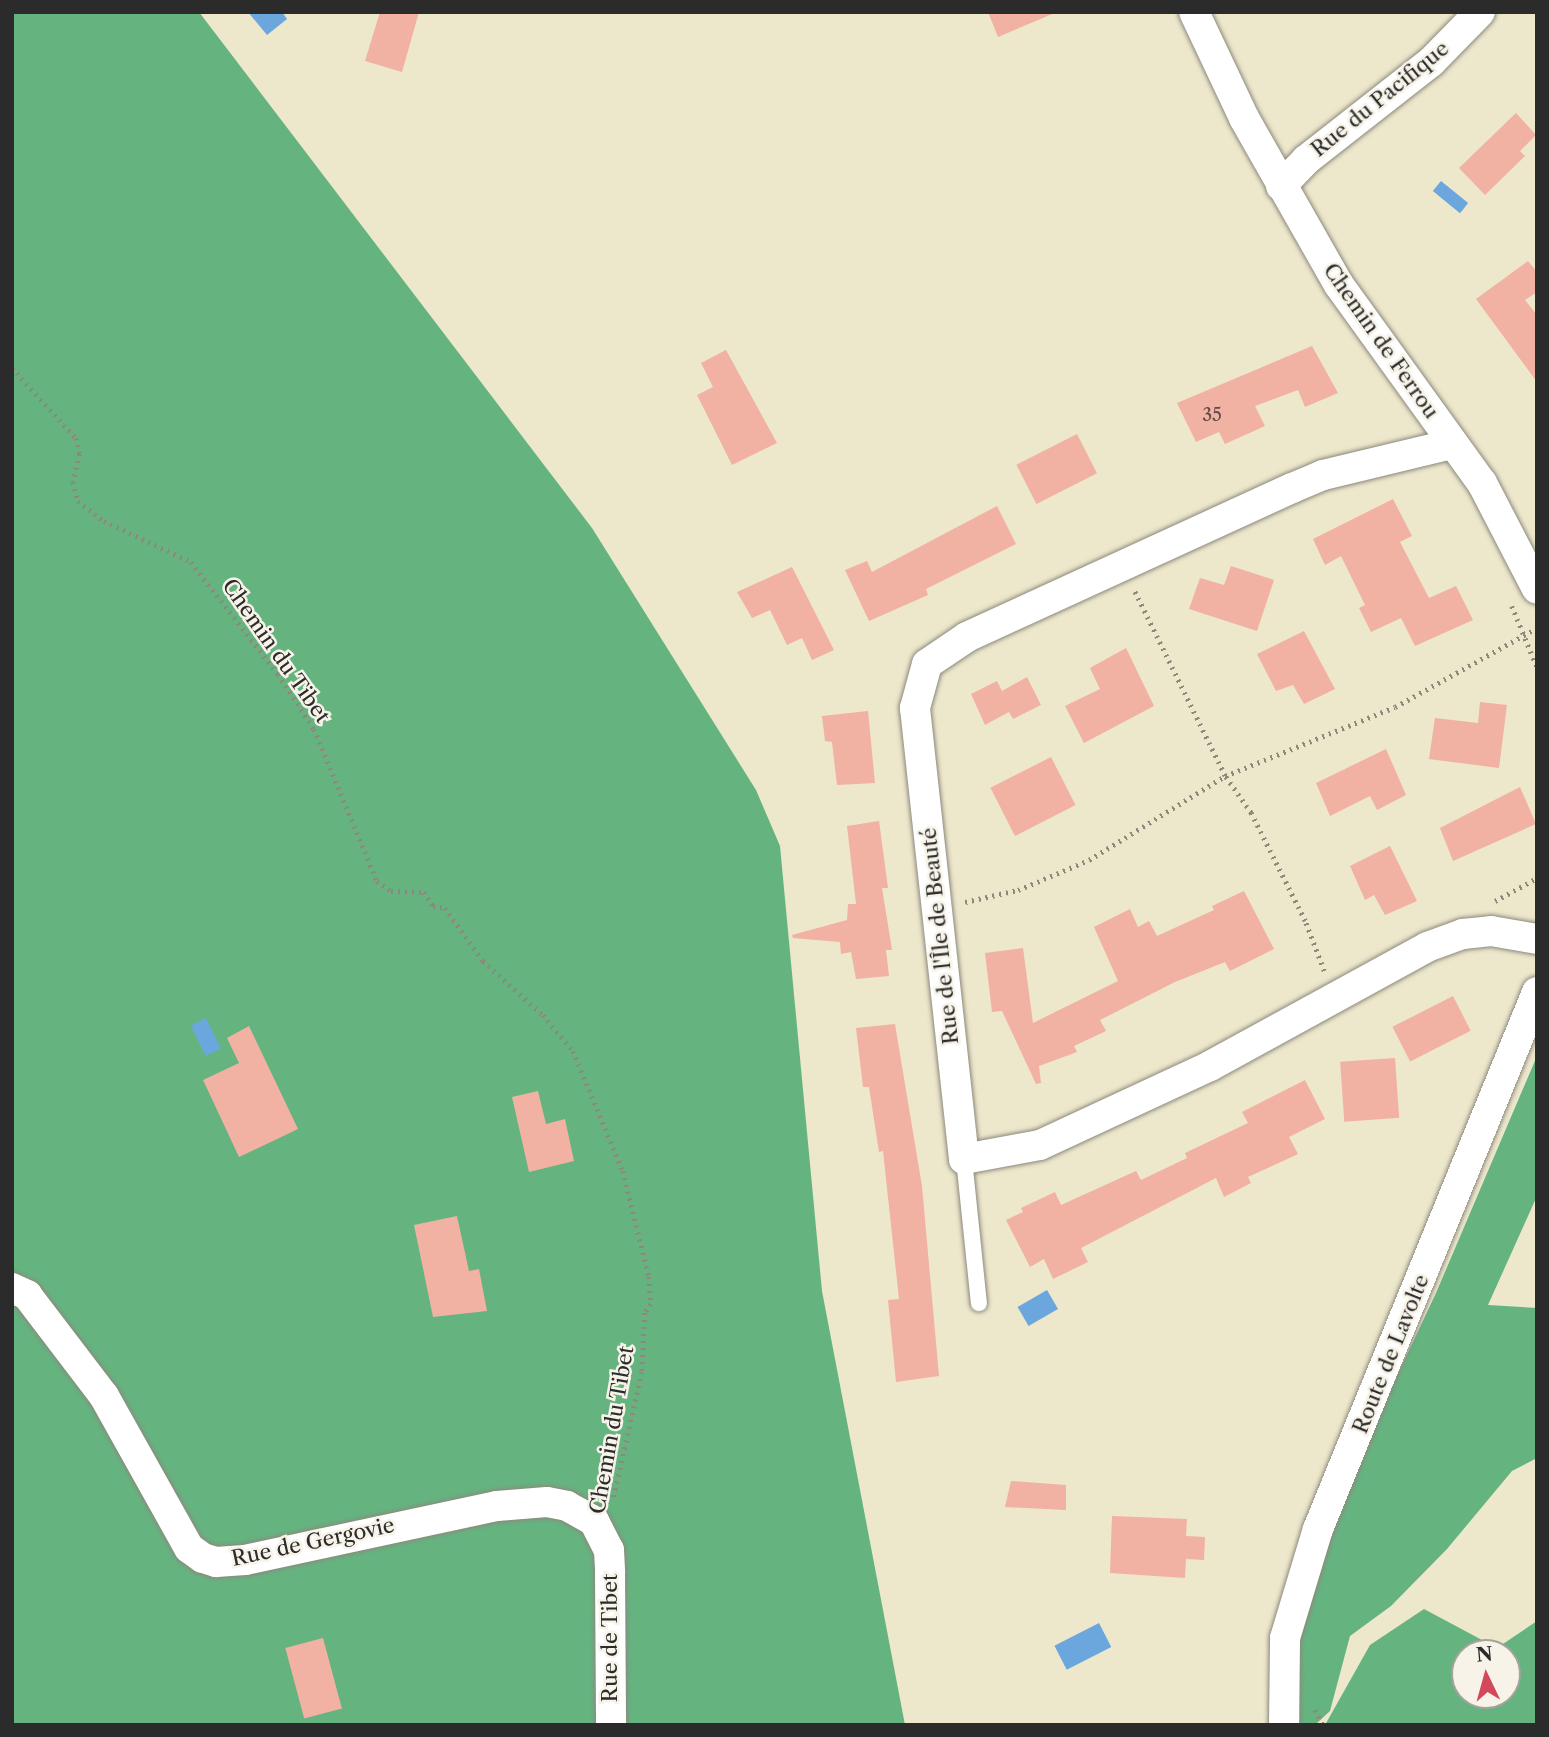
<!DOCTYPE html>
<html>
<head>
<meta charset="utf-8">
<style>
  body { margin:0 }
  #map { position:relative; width:1549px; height:1737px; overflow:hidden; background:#ede7cc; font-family:"Libre Caslon Text",serif }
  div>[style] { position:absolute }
  .forest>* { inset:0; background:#65b480 }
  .water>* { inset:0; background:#6ba7dc; transform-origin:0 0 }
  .building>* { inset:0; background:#f1b1a3; transform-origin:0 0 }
  .path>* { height:4.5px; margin-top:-2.25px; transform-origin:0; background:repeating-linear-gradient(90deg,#8c897c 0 2px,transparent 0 7px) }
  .roads { filter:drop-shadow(0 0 2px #8c897c) drop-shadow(0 0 2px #8c897c) }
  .lane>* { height:16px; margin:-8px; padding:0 8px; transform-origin:8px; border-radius:8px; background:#fff }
  .street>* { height:30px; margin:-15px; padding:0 15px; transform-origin:15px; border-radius:15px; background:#fff }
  span { translate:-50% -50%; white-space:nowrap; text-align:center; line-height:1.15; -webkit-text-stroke:5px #f7f3e8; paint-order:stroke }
  .number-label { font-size:18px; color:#5c4c49 }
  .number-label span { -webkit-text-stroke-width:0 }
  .street-label { font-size:21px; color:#2b2b2b }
  .frame { position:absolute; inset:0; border:14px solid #2b2b2b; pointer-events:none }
  .north { position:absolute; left:1451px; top:1639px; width:70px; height:70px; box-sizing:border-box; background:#f7f3e8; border:2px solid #a5a39c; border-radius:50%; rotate:355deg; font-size:19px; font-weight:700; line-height:28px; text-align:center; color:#2b2b2b }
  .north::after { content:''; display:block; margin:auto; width:24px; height:32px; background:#d1495b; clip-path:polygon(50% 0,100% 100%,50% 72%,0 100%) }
</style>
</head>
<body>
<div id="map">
  <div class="forest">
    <i style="clip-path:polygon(12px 12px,199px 12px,592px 528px,756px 790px,780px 846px,822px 1291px,905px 1725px,12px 1725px)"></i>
    <i style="clip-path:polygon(1537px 1056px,1537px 1196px,1488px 1305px,1537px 1308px,1537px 1458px,1512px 1471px,1447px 1549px,1391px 1606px,1350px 1636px,1330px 1711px,1315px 1725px,1300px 1725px,1299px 1624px,1372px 1429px,1436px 1293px)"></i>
    <i style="clip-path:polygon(evenodd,1424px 1609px,1497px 1648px,1537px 1621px,1537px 1725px,1325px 1725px,1370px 1645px,1424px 1609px,1465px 1653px,1507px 1653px,1507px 1695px,1465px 1695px,1465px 1653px)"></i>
  </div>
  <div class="water">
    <i style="clip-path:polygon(248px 12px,282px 12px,287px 19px,267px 35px)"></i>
    <i style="left:1441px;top:181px;width:35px;height:13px;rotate:39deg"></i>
    <i style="left:206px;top:1018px;width:34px;height:17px;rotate:64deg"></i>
    <i style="left:1047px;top:1290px;width:22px;height:34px;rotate:60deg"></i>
    <i style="left:1099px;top:1623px;width:27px;height:50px;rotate:63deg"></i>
  </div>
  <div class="building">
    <i style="clip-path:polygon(380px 12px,419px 12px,402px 72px,365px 61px)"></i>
    <i style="clip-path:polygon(988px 12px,1057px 12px,998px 37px)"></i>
    <i style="clip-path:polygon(1516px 113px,1536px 135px,1520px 151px,1525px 156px,1485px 195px,1459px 168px)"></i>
    <i style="clip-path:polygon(1528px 261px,1537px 272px,1537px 292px,1525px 300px,1537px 315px,1537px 382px,1476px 299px)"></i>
    <i style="clip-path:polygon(1312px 346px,1338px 393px,1305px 407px,1298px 390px,1255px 406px,1265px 426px,1225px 444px,1219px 432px,1196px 442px,1177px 403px)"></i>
    <i style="clip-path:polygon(726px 350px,777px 443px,732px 465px,697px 395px,713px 387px,701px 363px)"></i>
    <i style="left:1077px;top:434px;width:44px;height:68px;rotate:63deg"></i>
    <i style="clip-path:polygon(1393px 499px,1412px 536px,1400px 542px,1429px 598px,1456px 586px,1473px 620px,1415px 646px,1401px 618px,1371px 632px,1359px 608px,1365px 605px,1341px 556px,1325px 565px,1313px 539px)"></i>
    <i style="clip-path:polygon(997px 506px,1016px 544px,926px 589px,928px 595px,869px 621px,845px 570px,867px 561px,872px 572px)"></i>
    <i style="clip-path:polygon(1231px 566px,1274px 580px,1257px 631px,1189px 609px,1200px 578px,1224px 585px)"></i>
    <i style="clip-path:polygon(792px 567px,834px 650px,812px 660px,802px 638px,787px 645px,770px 610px,752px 618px,737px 592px)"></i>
    <i style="clip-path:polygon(1304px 631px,1335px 689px,1304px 704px,1293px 685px,1276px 691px,1257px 654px)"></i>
    <i style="clip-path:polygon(1126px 648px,1154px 706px,1084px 743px,1065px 706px,1100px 689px,1090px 668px)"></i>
    <i style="clip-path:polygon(1027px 677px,1041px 705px,1013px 719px,1009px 712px,985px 725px,971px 694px,997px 681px,1002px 691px)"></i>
    <i style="clip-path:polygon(1480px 702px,1507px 705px,1499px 768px,1429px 759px,1435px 718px,1478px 723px)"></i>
    <i style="clip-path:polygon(868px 711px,875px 783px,837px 785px,832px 742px,825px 741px,822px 716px)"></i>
    <i style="clip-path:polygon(1386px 749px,1406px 795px,1377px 810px,1370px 796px,1330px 816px,1316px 783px)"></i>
    <i style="left:1051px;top:757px;width:54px;height:68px;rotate:63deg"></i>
    <i style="clip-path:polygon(1520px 787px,1536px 824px,1453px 861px,1440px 828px)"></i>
    <i style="clip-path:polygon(879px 821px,888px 888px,882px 888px,892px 950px,886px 950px,889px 976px,856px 979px,851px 952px,841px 954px,840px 942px,793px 938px,792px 935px,847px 920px,848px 904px,856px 904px,847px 826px)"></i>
    <i style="clip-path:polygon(1390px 846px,1417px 901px,1385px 915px,1374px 895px,1365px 900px,1350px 866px)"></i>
    <i style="clip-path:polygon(1244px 891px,1274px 949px,1230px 971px,1225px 962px,1175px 982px,1100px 1020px,1106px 1031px,1074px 1046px,1077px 1052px,1039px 1066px,1041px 1083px,1036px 1084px,1002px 1011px,992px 1012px,985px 953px,1023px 948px,1033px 1023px,1118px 981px,1094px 927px,1130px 909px,1138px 927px,1149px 921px,1157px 936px,1214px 910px,1212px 906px)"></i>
    <i style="left:1453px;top:996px;width:39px;height:68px;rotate:63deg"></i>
    <i style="clip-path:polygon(895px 1024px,922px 1186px,939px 1376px,896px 1382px,888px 1300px,899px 1299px,883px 1151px,879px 1152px,869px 1087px,863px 1087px,856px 1028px)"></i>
    <i style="clip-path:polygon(249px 1026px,298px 1129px,239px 1157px,203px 1080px,239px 1063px,227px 1038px)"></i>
    <i style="left:1395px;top:1058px;width:60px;height:55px;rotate:86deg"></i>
    <i style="clip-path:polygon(1305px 1080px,1325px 1119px,1289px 1137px,1298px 1154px,1248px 1177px,1251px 1183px,1224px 1197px,1216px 1178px,1081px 1248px,1088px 1262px,1053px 1279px,1044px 1259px,1030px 1267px,1006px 1220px,1023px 1212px,1021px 1208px,1055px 1192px,1061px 1205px,1136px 1171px,1141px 1180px,1187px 1158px,1185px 1153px,1248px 1123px,1242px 1112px)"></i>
    <i style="clip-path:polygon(538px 1091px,546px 1124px,565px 1119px,574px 1161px,529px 1172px,512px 1097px)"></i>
    <i style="clip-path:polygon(457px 1216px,469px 1271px,479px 1269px,487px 1311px,433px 1317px,414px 1225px)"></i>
    <i style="clip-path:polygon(1011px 1481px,1066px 1485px,1066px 1510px,1005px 1507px)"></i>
    <i style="clip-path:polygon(1112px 1516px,1187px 1519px,1186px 1536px,1205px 1537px,1204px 1560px,1186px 1559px,1185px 1578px,1110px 1573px)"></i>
    <i style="left:323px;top:1638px;width:73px;height:39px;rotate:75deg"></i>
  </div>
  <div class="path">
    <i style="left:12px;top:368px;width:95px;rotate:47.6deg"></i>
    <i style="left:76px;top:438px;width:16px;rotate:76deg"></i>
    <i style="left:80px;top:454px;width:29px;rotate:104deg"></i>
    <i style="left:73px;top:482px;width:20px;rotate:75deg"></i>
    <i style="left:78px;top:501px;width:33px;rotate:38deg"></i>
    <i style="left:104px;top:521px;width:96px;rotate:25.2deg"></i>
    <i style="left:191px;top:562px;width:142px;rotate:52.2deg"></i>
    <i style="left:278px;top:674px;width:66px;rotate:56.8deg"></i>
    <i style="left:314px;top:729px;width:165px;rotate:67.5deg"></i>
    <i style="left:377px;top:881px;width:17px;rotate:36deg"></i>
    <i style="left:391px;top:891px;width:33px;rotate:2deg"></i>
    <i style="left:424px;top:892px;width:17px;rotate:57deg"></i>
    <i style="left:433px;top:906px;width:12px;rotate:9deg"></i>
    <i style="left:445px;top:908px;width:65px;rotate:54.4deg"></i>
    <i style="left:483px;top:961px;width:81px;rotate:42deg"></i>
    <i style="left:543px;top:1015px;width:47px;rotate:50.2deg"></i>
    <i style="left:573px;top:1051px;width:130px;rotate:67.4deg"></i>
    <i style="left:623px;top:1171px;width:109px;rotate:76.2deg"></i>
    <i style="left:649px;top:1277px;width:27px;rotate:86deg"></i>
    <i style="left:651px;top:1304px;width:11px;rotate:124deg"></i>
    <i style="left:645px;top:1313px;width:59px;rotate:92.9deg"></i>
    <i style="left:642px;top:1372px;width:132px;rotate:102.7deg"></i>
    <i style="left:1512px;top:606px;width:66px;rotate:67.7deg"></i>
    <i style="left:1495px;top:901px;width:48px;rotate:-28.7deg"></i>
    <i style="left:965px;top:902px;width:54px;rotate:-12.8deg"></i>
    <i style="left:1018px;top:890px;width:77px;rotate:-22.9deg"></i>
    <i style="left:1089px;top:860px;width:160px;rotate:-31.7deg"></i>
    <i style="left:1225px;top:776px;width:207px;rotate:-116.1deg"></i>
    <i style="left:1324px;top:971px;width:53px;rotate:-110.8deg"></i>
    <i style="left:1305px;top:921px;width:121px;rotate:-116.6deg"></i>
    <i style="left:1251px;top:813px;width:45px;rotate:-125.1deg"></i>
    <i style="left:1225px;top:776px;width:183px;rotate:-22.1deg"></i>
    <i style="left:1395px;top:707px;width:162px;rotate:-29.1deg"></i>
    <i style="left:1315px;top:1710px;width:17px;rotate:62deg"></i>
  </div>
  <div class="roads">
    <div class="lane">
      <i style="left:964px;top:1159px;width:145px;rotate:84.1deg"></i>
    </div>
    <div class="street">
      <i style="left:1194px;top:12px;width:117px;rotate:64.7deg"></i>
      <i style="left:1244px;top:118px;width:192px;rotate:60.4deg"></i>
      <i style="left:1339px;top:285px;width:244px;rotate:54.2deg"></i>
      <i style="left:1482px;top:483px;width:119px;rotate:62.6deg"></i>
      <i style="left:1281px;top:186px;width:36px;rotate:-46deg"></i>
      <i style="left:1306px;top:160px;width:159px;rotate:-38.1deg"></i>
      <i style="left:1431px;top:62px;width:70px;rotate:-45.6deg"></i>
      <i style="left:1452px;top:444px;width:133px;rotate:166.5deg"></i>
      <i style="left:1323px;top:475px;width:34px;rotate:157deg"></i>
      <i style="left:1292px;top:488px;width:358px;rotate:155.4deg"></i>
      <i style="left:967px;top:637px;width:48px;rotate:146deg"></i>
      <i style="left:927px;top:664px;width:46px;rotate:105.3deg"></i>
      <i style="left:915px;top:708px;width:454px;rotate:83.8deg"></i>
      <i style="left:964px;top:1159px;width:77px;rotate:-10.4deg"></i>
      <i style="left:1040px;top:1145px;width:187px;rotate:-24.9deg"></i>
      <i style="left:1210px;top:1066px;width:247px;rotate:-28.7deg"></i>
      <i style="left:1427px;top:947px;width:38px;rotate:-20deg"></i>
      <i style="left:1463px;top:934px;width:28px;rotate:-6deg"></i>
      <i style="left:1491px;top:931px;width:47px;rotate:9.9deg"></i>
      <i style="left:12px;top:1288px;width:17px;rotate:25deg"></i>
      <i style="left:27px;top:1295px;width:127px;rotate:52.7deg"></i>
      <i style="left:104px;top:1396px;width:174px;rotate:60.8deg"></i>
      <i style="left:189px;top:1548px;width:17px;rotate:36deg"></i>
      <i style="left:203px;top:1558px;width:14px;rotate:17deg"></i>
      <i style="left:216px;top:1562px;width:29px;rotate:-4deg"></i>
      <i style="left:245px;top:1560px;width:258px;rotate:-12.1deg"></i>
      <i style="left:497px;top:1506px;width:50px;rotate:-4.6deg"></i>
      <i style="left:547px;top:1502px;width:20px;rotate:11deg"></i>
      <i style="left:567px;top:1506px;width:31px;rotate:29deg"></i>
      <i style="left:594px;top:1521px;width:33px;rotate:63deg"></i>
      <i style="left:609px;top:1550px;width:22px;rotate:87deg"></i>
      <i style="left:610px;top:1572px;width:153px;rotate:89.6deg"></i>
      <i style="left:1284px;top:1725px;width:87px;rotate:-89.3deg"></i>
      <i style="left:1285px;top:1638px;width:114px;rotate:-73.2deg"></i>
      <i style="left:1318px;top:1529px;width:580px;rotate:-67.81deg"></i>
    </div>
  </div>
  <div class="number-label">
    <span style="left:1212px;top:415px">35</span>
  </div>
  <div class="street-label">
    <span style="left:1380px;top:99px;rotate:-39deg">Rue du Pacifique</span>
    <span style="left:1381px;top:341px;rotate:55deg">Chemin de Ferrou</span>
    <span style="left:276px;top:651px;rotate:55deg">Chemin du Tibet</span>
    <span style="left:940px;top:936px;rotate:-96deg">Rue de l'Île de Beauté</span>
    <span style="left:1391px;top:1354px;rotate:-68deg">Route de Lavolte</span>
    <span style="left:612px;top:1430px;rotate:-80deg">Chemin du Tibet</span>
    <span style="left:313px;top:1542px;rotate:-12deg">Rue de Gergovie</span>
    <span style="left:610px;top:1638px;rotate:-90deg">Rue de Tibet</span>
  </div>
  <div class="frame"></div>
  <div class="north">N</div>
</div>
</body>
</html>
